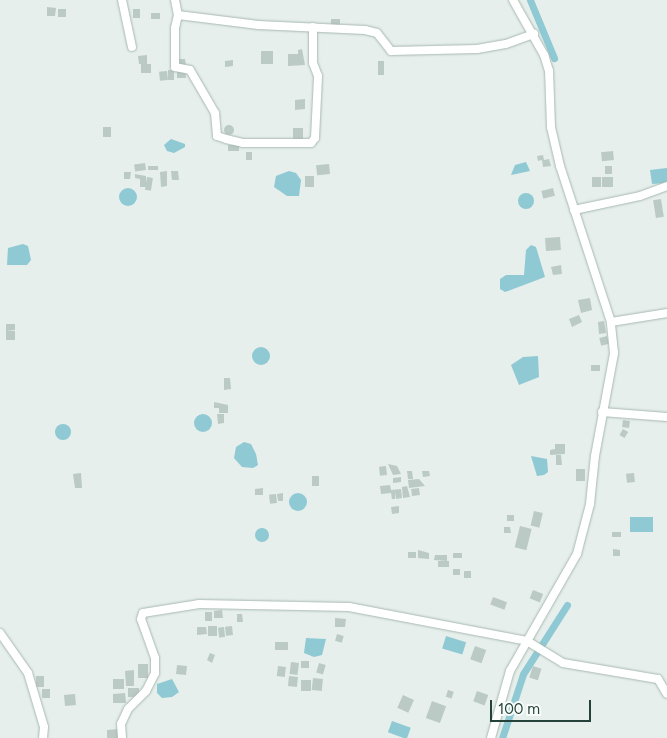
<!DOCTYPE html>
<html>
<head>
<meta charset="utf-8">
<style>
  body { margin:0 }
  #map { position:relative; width:667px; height:738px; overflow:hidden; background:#e6efeb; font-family:Figtree,sans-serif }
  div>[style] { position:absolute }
  .water>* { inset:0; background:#8ec9d4; transform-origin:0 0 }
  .round { border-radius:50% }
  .canal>* { height:7px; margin:-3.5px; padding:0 3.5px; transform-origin:3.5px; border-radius:3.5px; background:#8ec9d4 }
  .building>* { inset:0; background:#bbcac4; transform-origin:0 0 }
  .roads { filter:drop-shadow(0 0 1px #a8b8b2) drop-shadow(0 0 1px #a8b8b2) }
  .minor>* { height:8px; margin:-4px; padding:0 4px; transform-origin:4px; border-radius:4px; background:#fff }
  span { translate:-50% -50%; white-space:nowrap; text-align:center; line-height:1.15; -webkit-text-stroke:4px #f7fbf9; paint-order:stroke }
  .scale { position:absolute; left:490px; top:700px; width:101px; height:22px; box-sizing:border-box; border:2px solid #24423a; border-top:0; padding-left:6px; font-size:15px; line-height:18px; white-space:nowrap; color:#24423a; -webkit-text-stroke:4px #f7fbf9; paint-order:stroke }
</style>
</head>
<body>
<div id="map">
  <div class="water">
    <i style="clip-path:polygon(171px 139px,185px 144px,185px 147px,174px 153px,167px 151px,164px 145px)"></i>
    <i style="clip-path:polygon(526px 162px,530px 171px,511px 175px,515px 165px)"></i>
    <i style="clip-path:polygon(667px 168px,667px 183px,652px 184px,650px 170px)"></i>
    <i style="clip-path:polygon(289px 171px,296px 173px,301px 180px,299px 196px,287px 196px,274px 187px,276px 176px)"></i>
    <i class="round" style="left:119px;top:188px;width:18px;height:18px"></i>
    <i class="round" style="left:518px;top:193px;width:16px;height:16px"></i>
    <i style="clip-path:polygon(23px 244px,28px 246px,31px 260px,27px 265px,7px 265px,8px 248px)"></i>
    <i style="clip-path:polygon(531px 245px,536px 247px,545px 277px,505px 292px,500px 289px,500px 279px,506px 275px,524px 275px,526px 250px)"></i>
    <i class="round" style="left:252px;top:347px;width:18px;height:18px"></i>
    <i style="clip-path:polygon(538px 356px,539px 377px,519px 385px,511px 365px,523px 357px)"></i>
    <i class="round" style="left:194px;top:414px;width:18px;height:18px"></i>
    <i class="round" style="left:55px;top:424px;width:16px;height:16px"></i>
    <i style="clip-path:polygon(244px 442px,251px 444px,256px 454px,258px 465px,253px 468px,242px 467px,234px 458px,236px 447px)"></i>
    <i style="clip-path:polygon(531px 456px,547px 459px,548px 472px,544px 475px,537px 476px)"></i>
    <i class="round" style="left:289px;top:493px;width:18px;height:18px"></i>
    <i style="left:630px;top:517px;width:23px;height:15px"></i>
    <i class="round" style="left:255px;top:528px;width:14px;height:14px"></i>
    <i style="left:446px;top:636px;width:21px;height:13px;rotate:17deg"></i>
    <i style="clip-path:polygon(306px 638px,326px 639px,322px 655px,314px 657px,304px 653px)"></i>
    <i style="clip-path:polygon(172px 679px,179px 692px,172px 697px,162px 698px,157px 693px,157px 684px)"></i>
    <i style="left:392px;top:721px;width:20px;height:12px;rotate:20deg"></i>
  </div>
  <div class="canal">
    <i style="left:530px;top:0;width:63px;rotate:67.5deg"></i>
    <i style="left:502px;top:738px;width:67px;rotate:-71.8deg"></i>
    <i style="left:523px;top:674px;width:82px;rotate:-57.5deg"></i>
  </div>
  <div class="building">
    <i style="clip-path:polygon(47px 7px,56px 8px,55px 16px,47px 16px)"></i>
    <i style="left:58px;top:9px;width:8px;height:8px"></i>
    <i style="left:133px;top:9px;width:7px;height:9px"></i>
    <i style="left:151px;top:13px;width:9px;height:6px"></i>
    <i style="left:340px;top:19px;width:8px;height:9px;rotate:90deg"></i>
    <i style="clip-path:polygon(302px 49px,305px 65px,288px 66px,288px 54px,298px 54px,298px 50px)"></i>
    <i style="left:261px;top:51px;width:12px;height:13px"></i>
    <i style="clip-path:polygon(147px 55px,147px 64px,139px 64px,138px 56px)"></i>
    <i style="clip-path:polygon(177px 59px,185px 59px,186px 65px,178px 65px)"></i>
    <i style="clip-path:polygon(233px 60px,233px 66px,225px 67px,225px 61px)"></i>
    <i style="left:378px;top:61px;width:6px;height:14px"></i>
    <i style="left:151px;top:64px;width:9px;height:10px;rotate:90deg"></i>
    <i style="clip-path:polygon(185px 69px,186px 78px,177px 78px,177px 70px)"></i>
    <i style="left:168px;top:70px;width:6px;height:10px"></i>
    <i style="left:167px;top:71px;width:9px;height:8px;rotate:84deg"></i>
    <i style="clip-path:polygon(305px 99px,305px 109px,295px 110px,295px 100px)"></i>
    <i class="round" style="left:224px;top:125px;width:10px;height:10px"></i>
    <i style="left:103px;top:127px;width:8px;height:10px"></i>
    <i style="left:293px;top:128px;width:10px;height:12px"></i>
    <i style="left:239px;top:145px;width:6px;height:11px;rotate:90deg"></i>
    <i style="left:613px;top:151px;width:9px;height:12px;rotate:84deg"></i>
    <i style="left:246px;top:152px;width:6px;height:8px"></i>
    <i style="clip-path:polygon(543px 155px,544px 160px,549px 159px,551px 166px,543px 167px,542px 160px,538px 161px,537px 156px)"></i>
    <i style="left:145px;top:163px;width:7px;height:11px;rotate:82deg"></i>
    <i style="left:329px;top:164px;width:10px;height:13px;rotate:84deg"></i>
    <i style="left:148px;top:166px;width:10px;height:4px"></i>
    <i style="left:612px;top:166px;width:8px;height:7px;rotate:90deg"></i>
    <i style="clip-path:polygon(167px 171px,167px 186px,161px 187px,160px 172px)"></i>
    <i style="clip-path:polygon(171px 171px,178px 171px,179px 180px,172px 180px)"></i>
    <i style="clip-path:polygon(124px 172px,131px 172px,130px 179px,124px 179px)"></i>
    <i style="clip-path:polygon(135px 174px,146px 176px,146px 187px,140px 187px,140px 179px,135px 178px)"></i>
    <i style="left:305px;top:176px;width:9px;height:11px"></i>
    <i style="left:147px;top:177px;width:6px;height:13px;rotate:9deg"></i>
    <i style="left:592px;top:177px;width:9px;height:10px"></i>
    <i style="left:602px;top:177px;width:11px;height:10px"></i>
    <i style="left:553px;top:188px;width:8px;height:12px;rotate:76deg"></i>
    <i style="left:661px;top:199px;width:18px;height:8px;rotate:81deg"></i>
    <i style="left:560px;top:237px;width:13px;height:15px;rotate:86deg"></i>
    <i style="clip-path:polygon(561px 265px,562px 274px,553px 275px,551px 267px)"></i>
    <i style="clip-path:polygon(590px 298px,592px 310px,581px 313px,578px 300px)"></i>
    <i style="clip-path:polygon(579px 315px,582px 322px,572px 327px,569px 319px)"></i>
    <i style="clip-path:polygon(604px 321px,606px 333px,599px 334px,598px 322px)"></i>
    <i style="clip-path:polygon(6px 324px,15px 324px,15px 330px,6px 331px)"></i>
    <i style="left:6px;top:331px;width:9px;height:9px"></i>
    <i style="left:607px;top:336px;width:8px;height:8px;rotate:76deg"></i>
    <i style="left:591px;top:365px;width:9px;height:6px"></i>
    <i style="clip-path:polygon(224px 378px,230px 378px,231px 389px,224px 390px)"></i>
    <i style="clip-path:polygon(214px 402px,228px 405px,228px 413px,219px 413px,219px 408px,214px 408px)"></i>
    <i style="clip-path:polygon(217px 414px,224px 414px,224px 423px,218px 424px)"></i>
    <i style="left:623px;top:420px;width:7px;height:7px;rotate:8deg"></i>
    <i style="left:623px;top:429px;width:6px;height:7px;rotate:31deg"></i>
    <i style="clip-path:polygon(555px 444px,565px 444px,565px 454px,550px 455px,550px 450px,555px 449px)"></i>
    <i style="clip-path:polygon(556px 455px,561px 455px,562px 465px,556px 465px)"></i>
    <i style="clip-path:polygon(388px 464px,397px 466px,401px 474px,393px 475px)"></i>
    <i style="left:386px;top:466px;width:9px;height:7px;rotate:84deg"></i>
    <i style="left:576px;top:469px;width:9px;height:12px"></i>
    <i style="clip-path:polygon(407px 471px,412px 471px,413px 479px,408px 479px)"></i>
    <i style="clip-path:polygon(422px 471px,429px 471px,430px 476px,423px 477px)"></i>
    <i style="clip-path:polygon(81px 473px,82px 488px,75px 488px,73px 474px)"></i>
    <i style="left:634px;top:473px;width:9px;height:8px;rotate:84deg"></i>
    <i style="left:312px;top:476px;width:7px;height:10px"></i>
    <i style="clip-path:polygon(401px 477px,401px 482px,393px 483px,393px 478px)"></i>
    <i style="clip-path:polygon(419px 479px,425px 486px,409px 488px,408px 480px)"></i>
    <i style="clip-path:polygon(390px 485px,391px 490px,401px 489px,402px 498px,396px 499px,395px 492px,395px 499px,392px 499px,391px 493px,381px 494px,380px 486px)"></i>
    <i style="clip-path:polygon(407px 486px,410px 497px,403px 498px,402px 487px)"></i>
    <i style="clip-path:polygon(263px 488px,263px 495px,255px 495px,255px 489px)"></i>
    <i style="left:419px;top:488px;width:7px;height:8px;rotate:82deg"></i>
    <i style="clip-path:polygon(283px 493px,283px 501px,278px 501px,277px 494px)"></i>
    <i style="left:276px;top:494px;width:9px;height:7px;rotate:84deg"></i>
    <i style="clip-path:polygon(399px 506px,399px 513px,392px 514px,391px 507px)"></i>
    <i style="left:534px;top:511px;width:9px;height:15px;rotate:13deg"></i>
    <i style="left:507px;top:515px;width:7px;height:6px"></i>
    <i style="left:520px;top:526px;width:12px;height:22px;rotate:14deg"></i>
    <i style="clip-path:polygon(504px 527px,510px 527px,511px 533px,504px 533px)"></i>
    <i style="left:621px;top:532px;width:5px;height:9px;rotate:90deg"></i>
    <i style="clip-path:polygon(613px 549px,620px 550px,620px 556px,613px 556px)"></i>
    <i style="clip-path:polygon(418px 550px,429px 553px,429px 559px,418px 558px)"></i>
    <i style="left:408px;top:552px;width:8px;height:6px"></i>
    <i style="left:453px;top:553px;width:9px;height:5px"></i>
    <i style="clip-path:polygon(435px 555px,447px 555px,447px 561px,434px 560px)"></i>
    <i style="left:438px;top:561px;width:11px;height:6px"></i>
    <i style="left:453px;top:569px;width:7px;height:6px"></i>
    <i style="left:464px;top:571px;width:7px;height:7px"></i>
    <i style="left:533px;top:590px;width:11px;height:9px;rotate:22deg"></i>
    <i style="left:493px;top:597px;width:15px;height:8px;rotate:20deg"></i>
    <i style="clip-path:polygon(222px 610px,223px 618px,214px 618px,214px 611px)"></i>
    <i style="left:212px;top:612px;width:9px;height:7px;rotate:90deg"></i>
    <i style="clip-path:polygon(237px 614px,242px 614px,243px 622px,237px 622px)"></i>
    <i style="clip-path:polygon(335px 618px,346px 619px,345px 627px,335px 627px)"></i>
    <i style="left:208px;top:626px;width:9px;height:10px"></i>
    <i style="left:232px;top:626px;width:9px;height:7px;rotate:84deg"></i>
    <i style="clip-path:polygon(197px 627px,206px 627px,207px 634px,197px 635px)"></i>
    <i style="left:224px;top:627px;width:10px;height:6px;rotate:84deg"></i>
    <i style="left:337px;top:634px;width:7px;height:7px;rotate:16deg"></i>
    <i style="left:275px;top:642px;width:13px;height:8px"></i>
    <i style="left:475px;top:646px;width:12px;height:14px;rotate:20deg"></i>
    <i style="clip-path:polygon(210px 653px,215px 655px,212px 663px,207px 660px)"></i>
    <i style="left:301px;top:661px;width:8px;height:7px"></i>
    <i style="left:291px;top:662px;width:8px;height:12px;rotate:7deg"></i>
    <i style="left:319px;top:663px;width:7px;height:10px;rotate:16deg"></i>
    <i style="left:138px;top:664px;width:10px;height:14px"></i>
    <i style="left:177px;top:665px;width:10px;height:9px;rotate:6deg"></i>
    <i style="left:278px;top:666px;width:8px;height:10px;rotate:7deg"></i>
    <i style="left:533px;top:666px;width:9px;height:12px;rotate:18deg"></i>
    <i style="clip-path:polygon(134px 670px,134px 686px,126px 686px,125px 671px)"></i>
    <i style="left:36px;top:676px;width:8px;height:11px"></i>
    <i style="left:289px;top:676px;width:9px;height:10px;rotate:6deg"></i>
    <i style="left:313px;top:678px;width:10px;height:12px;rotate:6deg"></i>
    <i style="left:124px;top:679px;width:10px;height:11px;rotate:90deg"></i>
    <i style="left:301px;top:680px;width:10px;height:11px"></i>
    <i style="left:139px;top:688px;width:9px;height:11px;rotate:90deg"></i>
    <i style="left:50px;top:689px;width:9px;height:8px;rotate:90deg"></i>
    <i style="left:448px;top:690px;width:6px;height:7px;rotate:18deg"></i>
    <i style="left:477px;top:691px;width:12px;height:11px;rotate:20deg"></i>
    <i style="clip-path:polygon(125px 693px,126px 703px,113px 703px,113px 694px)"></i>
    <i style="left:75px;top:694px;width:11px;height:11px;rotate:85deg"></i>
    <i style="left:403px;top:695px;width:12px;height:14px;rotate:24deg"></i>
    <i style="left:432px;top:701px;width:15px;height:18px;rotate:20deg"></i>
    <i style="clip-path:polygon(119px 729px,120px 738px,107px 738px,107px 730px)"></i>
  </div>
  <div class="roads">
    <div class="minor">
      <i style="left:122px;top:0;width:48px;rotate:78deg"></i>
      <i style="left:175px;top:0;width:15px;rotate:79deg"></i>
      <i style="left:178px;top:15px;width:13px;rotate:103deg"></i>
      <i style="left:175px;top:28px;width:39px;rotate:90deg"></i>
      <i style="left:175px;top:67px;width:15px;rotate:11deg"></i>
      <i style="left:190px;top:70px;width:50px;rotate:59.8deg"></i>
      <i style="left:215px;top:113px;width:23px;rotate:85deg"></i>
      <i style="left:217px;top:136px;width:9px;rotate:18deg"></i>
      <i style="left:226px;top:139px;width:17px;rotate:13deg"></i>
      <i style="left:243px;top:143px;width:68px"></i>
      <i style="left:311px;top:143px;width:6px;rotate:-51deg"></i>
      <i style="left:315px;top:138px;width:62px;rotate:-87.2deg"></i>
      <i style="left:318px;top:76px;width:14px;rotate:-111deg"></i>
      <i style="left:313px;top:63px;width:36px;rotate:-90deg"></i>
      <i style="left:178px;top:15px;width:81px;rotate:7.1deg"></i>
      <i style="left:258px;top:25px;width:107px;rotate:2.7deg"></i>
      <i style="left:365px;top:30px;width:12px;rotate:14deg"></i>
      <i style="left:377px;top:33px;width:23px;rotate:52deg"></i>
      <i style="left:391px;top:51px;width:86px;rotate:-1.3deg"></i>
      <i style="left:477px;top:49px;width:29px;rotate:-10deg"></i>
      <i style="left:506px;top:44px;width:30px;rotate:-20deg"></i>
      <i style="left:574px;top:210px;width:67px;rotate:-12deg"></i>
      <i style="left:640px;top:196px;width:29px;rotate:-20deg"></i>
      <i style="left:611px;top:322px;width:57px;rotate:-9.1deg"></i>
      <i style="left:602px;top:412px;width:65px;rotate:4.4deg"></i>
      <i style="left:0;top:633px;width:49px;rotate:55deg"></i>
      <i style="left:28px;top:673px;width:56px;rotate:73.5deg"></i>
      <i style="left:44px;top:727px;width:11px;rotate:95deg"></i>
      <i style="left:122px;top:738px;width:14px;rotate:-94deg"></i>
      <i style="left:121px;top:724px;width:17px;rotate:-65deg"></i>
      <i style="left:128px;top:709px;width:25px;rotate:-45deg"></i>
      <i style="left:146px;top:691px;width:20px;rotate:-63deg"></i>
      <i style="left:155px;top:673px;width:15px;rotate:-90deg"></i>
      <i style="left:155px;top:658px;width:41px;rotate:-109.7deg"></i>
      <i style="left:141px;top:619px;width:6px;rotate:-72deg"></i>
      <i style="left:143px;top:613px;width:57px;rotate:-9.1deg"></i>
      <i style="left:199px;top:604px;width:150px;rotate:1.1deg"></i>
      <i style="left:349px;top:607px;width:181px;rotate:10.8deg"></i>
      <i style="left:527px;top:641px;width:42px;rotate:31.4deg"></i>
      <i style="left:563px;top:663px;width:96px;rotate:9.6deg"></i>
      <i style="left:658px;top:679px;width:17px;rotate:59deg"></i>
      <i style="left:491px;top:738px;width:70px;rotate:-74.2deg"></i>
      <i style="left:510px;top:671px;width:135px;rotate:-60.2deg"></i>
      <i style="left:577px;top:554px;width:52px;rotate:-75.4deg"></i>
      <i style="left:590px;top:504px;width:48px;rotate:-84.1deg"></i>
      <i style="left:595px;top:456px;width:105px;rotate:-79.5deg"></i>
      <i style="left:614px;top:353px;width:31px;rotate:-96deg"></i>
      <i style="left:611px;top:322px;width:164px;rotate:-108.1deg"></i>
      <i style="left:560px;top:166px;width:40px;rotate:-103deg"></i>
      <i style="left:551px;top:127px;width:56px;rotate:-92deg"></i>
      <i style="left:549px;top:71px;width:17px;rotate:-107deg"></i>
      <i style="left:544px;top:55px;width:63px;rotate:-119.4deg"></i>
    </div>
  </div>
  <div class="scale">100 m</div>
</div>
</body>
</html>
